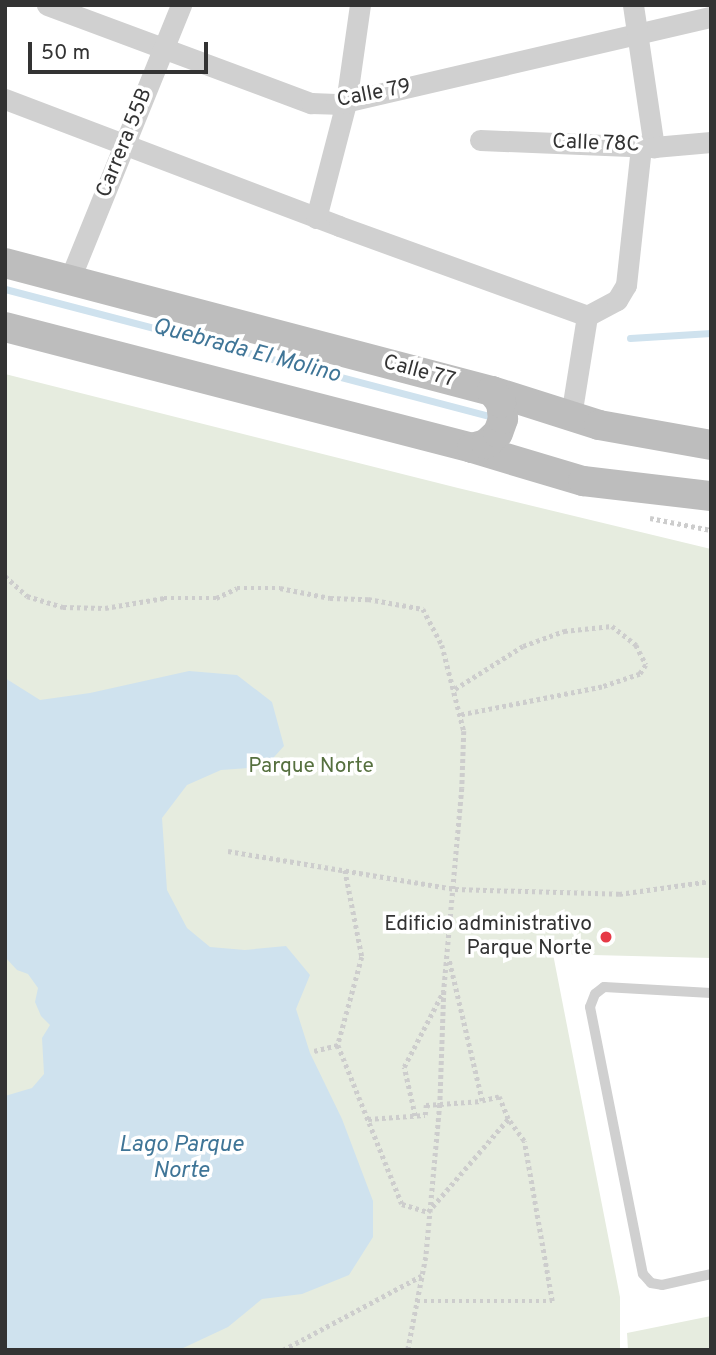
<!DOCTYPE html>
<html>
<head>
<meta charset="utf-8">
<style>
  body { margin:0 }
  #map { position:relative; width:716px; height:1355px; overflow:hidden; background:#fff; font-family:Overpass,sans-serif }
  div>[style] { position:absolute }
  .green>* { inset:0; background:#e6ecdf }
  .water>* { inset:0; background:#cfe2ee }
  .stream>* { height:7px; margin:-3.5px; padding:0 3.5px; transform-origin:3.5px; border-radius:3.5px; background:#cfe2ee }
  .path>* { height:4.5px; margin-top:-2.25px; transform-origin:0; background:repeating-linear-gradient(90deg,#cdcdcd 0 3.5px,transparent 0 7px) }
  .lane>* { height:10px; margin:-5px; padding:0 5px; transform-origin:5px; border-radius:5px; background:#d0d0d0 }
  .street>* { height:21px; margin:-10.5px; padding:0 10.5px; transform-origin:10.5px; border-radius:10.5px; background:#d0d0d0 }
  .secondary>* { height:30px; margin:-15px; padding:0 15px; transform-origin:15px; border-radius:15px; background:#bdbdbd }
  .dots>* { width:19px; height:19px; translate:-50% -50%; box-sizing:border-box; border:4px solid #fff; border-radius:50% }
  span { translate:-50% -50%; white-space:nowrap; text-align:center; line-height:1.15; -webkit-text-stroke:7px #fff; paint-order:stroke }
  .street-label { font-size:21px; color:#333 }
  .park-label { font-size:21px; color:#56703f }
  .poi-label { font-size:21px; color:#333 }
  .right { translate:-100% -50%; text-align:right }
  .water-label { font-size:23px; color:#3f7597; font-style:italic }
  .frame { position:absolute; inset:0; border:7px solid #333; pointer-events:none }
  .scale { position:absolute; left:28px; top:42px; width:180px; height:32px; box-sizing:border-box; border:4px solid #333; border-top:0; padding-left:9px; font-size:21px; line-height:24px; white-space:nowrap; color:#333; -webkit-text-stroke:5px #fff; paint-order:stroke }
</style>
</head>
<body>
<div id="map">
  <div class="green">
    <i style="clip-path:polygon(5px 374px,458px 488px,711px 549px,711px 958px,553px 954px,620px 1297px,620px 1350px,5px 1350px)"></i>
    <i style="clip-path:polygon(711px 1316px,711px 1350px,628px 1350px,627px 1333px)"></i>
  </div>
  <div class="water">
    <i style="clip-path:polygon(189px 671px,237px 675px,272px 702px,284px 746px,265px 767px,221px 770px,187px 785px,162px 818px,167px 890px,187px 928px,210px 947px,245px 950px,286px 946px,310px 975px,296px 1009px,310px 1053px,342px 1119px,373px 1201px,373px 1237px,349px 1275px,302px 1294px,262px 1299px,228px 1327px,181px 1349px,5px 1350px,5px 1096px,32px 1088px,44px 1074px,42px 1038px,50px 1025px,41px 1016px,35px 1002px,38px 988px,28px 974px,17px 970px,5px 957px,5px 678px,40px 700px,90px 693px)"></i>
  </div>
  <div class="stream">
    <i style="left:5px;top:289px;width:497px;rotate:14.7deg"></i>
    <i style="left:630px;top:338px;width:81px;rotate:-3.5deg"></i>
  </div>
  <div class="path">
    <i style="left:650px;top:518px;width:62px;rotate:11.1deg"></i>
    <i style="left:5px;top:576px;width:30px;rotate:42deg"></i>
    <i style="left:27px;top:596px;width:38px;rotate:17deg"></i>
    <i style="left:63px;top:607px;width:42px;rotate:1.4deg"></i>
    <i style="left:105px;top:608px;width:60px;rotate:-9.6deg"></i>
    <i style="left:164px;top:598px;width:52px"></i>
    <i style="left:216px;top:598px;width:23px;rotate:-25deg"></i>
    <i style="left:237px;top:588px;width:43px"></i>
    <i style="left:280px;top:588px;width:51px;rotate:11.3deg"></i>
    <i style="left:330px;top:598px;width:38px;rotate:2deg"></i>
    <i style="left:368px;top:599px;width:56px;rotate:10.3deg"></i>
    <i style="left:423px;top:609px;width:41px;rotate:62.2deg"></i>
    <i style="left:442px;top:645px;width:89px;rotate:75.7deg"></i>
    <i style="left:464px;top:731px;width:57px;rotate:92deg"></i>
    <i style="left:462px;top:788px;width:204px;rotate:95.1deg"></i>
    <i style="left:444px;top:991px;width:113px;rotate:92deg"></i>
    <i style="left:440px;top:1104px;width:154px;rotate:95.2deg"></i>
    <i style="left:426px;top:1257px;width:95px;rotate:101deg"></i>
    <i style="left:455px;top:689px;width:80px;rotate:-32.3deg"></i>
    <i style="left:523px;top:646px;width:44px;rotate:-20.1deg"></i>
    <i style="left:564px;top:631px;width:48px;rotate:-5.9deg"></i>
    <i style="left:612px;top:626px;width:31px;rotate:38deg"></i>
    <i style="left:636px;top:645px;width:22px;rotate:63deg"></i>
    <i style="left:646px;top:665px;width:11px;rotate:124deg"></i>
    <i style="left:640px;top:674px;width:40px;rotate:161.1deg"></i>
    <i style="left:602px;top:687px;width:145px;rotate:168.8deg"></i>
    <i style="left:228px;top:851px;width:230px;rotate:9.5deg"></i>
    <i style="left:455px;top:889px;width:164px;rotate:1.7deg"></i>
    <i style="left:619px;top:894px;width:93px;rotate:-8deg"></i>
    <i style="left:345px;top:870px;width:89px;rotate:78.9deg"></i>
    <i style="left:362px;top:957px;width:91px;rotate:105.3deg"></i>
    <i style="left:338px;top:1045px;width:171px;rotate:68.1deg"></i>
    <i style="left:402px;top:1204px;width:27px;rotate:17deg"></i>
    <i style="left:428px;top:1212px;width:123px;rotate:-49.3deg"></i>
    <i style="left:508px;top:1119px;width:24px;rotate:-112deg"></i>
    <i style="left:499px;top:1097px;width:17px;rotate:167deg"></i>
    <i style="left:482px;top:1101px;width:145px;rotate:-103.2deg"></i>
    <i style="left:314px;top:1051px;width:25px;rotate:-14deg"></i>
    <i style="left:415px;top:1116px;width:50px;rotate:-102.7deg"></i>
    <i style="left:404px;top:1067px;width:85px;rotate:-62.5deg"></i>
    <i style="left:368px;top:1119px;width:57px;rotate:-4deg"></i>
    <i style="left:425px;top:1115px;width:10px;rotate:-84deg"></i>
    <i style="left:426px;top:1105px;width:56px;rotate:-4.1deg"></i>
    <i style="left:417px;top:1301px;width:135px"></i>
    <i style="left:552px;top:1301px;width:162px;rotate:-99.9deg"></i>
    <i style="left:524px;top:1141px;width:27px;rotate:-126deg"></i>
    <i style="left:283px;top:1350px;width:157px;rotate:-28.2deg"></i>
  </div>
  <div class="lane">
    <i style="left:711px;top:993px;width:107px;rotate:-176.8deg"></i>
    <i style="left:604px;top:987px;width:11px;rotate:142deg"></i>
    <i style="left:595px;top:994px;width:14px;rotate:111deg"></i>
    <i style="left:590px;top:1007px;width:272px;rotate:78.8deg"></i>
    <i style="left:643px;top:1274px;width:12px;rotate:48deg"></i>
    <i style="left:651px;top:1283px;width:11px;rotate:10deg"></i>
    <i style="left:662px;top:1285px;width:50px;rotate:-12.7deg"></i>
  </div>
  <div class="street">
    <i style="left:47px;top:5px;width:282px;rotate:20.4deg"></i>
    <i style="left:311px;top:103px;width:25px;rotate:2deg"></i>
    <i style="left:336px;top:104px;width:385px;rotate:-13.1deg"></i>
    <i style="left:633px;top:5px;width:144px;rotate:81.6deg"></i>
    <i style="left:5px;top:99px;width:357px;rotate:20.8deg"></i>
    <i style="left:339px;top:226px;width:264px;rotate:19.9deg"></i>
    <i style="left:480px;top:140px;width:174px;rotate:2.3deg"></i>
    <i style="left:654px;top:147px;width:57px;rotate:-5deg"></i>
    <i style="left:316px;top:218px;width:119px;rotate:-75.4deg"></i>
    <i style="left:346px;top:103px;width:99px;rotate:-81.9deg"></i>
    <i style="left:69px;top:281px;width:298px;rotate:-67.9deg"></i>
    <i style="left:587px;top:316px;width:34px;rotate:-28deg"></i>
    <i style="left:617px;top:300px;width:17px;rotate:-59deg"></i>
    <i style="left:626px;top:285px;width:140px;rotate:-83.8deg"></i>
    <i style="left:571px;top:416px;width:101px;rotate:-80.9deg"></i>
  </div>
  <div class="secondary">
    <i style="left:5px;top:263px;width:504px;rotate:14.73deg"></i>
    <i style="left:492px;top:391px;width:112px;rotate:17.6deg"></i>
    <i style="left:599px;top:425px;width:114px;rotate:10.1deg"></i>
    <i style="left:5px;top:327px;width:482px;rotate:14.5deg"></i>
    <i style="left:472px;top:448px;width:116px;rotate:16.6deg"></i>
    <i style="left:583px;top:481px;width:129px;rotate:6.7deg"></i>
    <i style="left:472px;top:448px;width:15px;rotate:-16deg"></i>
    <i style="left:486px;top:444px;width:16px;rotate:-43deg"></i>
    <i style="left:498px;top:433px;width:15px;rotate:-70deg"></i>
    <i style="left:503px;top:419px;width:16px;rotate:-97deg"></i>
    <i style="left:501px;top:403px;width:15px;rotate:-127deg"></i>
  </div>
  <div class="dots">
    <i style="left:606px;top:937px;background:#e63946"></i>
  </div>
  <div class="street-label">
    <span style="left:374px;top:94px;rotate:-11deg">Calle 79</span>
    <span style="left:125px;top:143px;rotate:-68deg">Carrera 55B</span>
    <span style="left:596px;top:144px;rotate:2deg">Calle 78C</span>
    <span style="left:419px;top:372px;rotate:15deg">Calle 77</span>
  </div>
  <div class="park-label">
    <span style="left:311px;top:767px">Parque Norte</span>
  </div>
  <div class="poi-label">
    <span class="right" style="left:592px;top:937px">Edificio administrativo<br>Parque Norte</span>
  </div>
  <div class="water-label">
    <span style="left:246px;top:352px;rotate:15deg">Quebrada El Molino</span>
    <span style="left:181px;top:1159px">Lago Parque<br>Norte</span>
  </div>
  <div class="frame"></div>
  <div class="scale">50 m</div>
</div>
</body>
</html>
